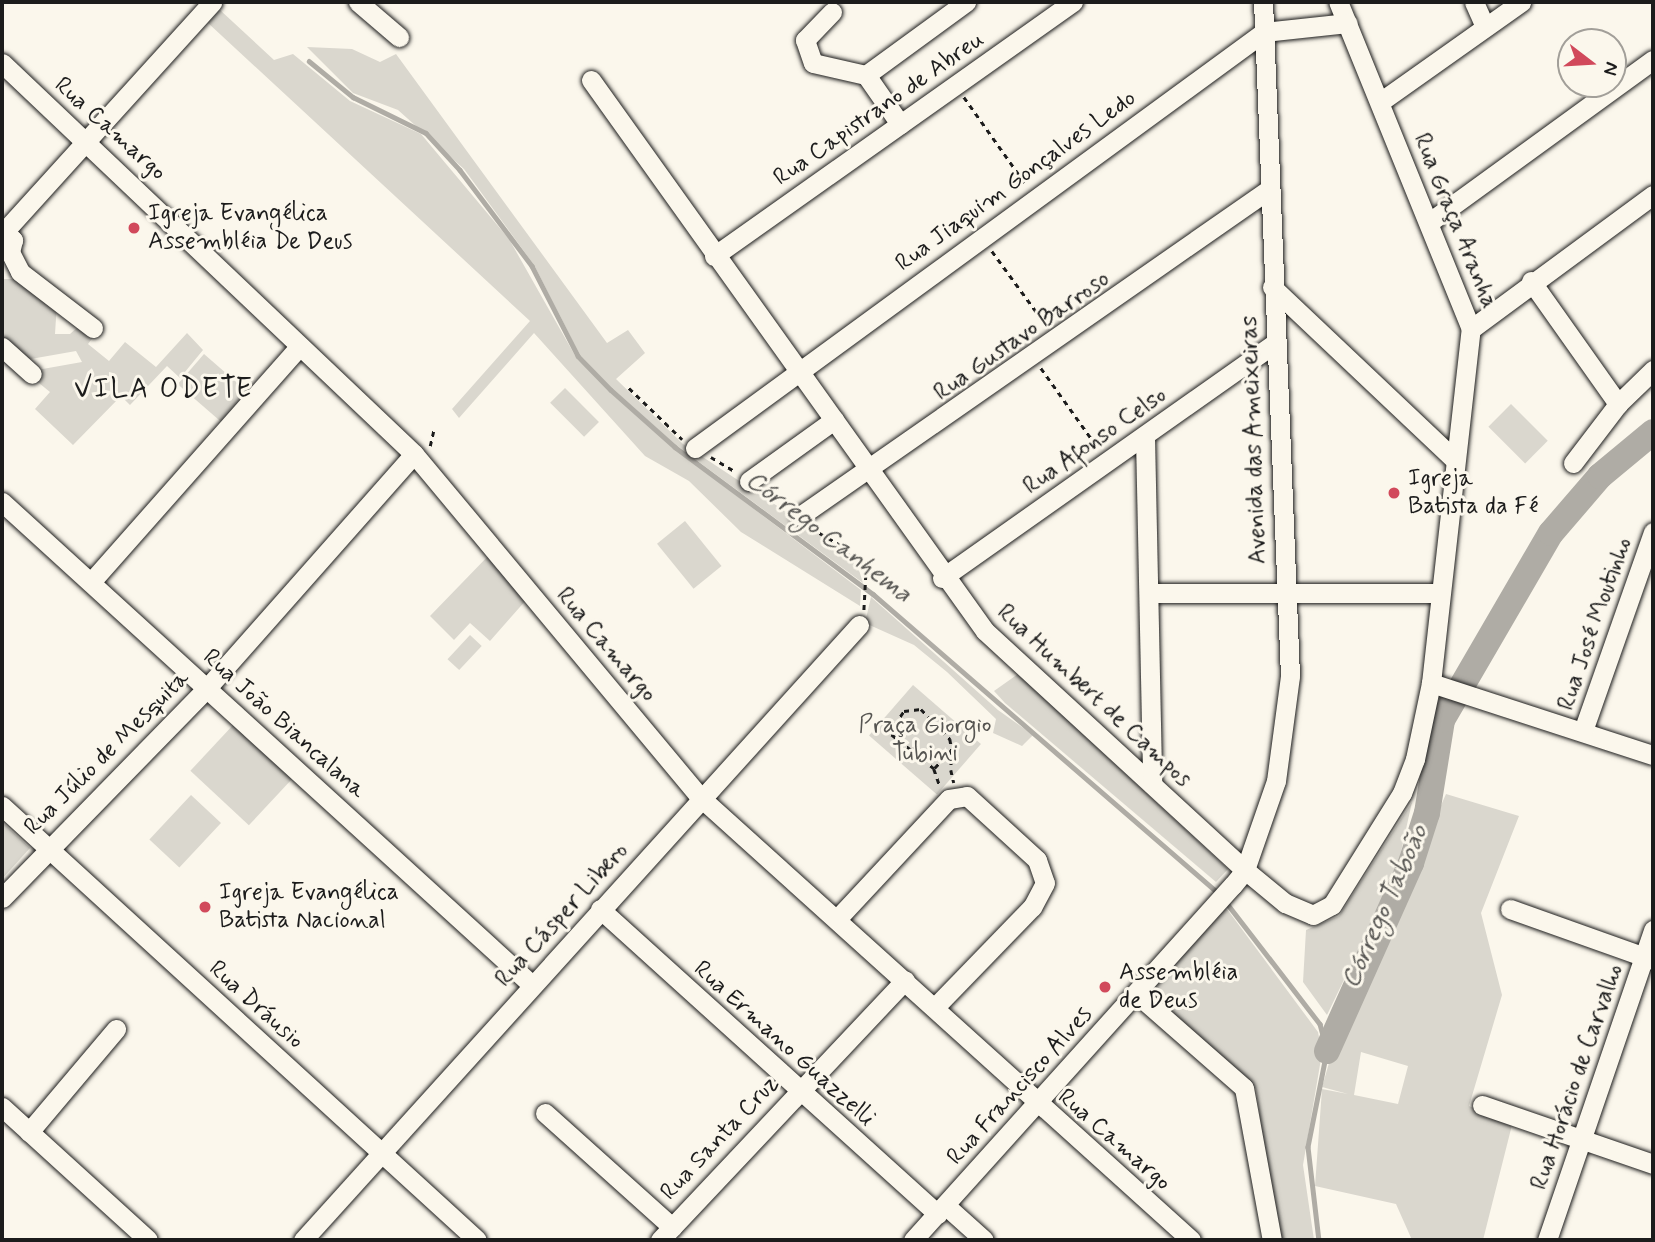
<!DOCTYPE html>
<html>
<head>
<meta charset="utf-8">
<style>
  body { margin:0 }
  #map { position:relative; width:1655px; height:1242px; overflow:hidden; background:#fbf7ec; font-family:Mynerve,sans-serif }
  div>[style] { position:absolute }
  .green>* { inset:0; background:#dad7ce; transform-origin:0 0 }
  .stream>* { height:4.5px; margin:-2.25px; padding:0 2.25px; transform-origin:2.25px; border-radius:2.25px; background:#afaca5 }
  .river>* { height:26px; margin:-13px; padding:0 13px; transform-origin:13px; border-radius:13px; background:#afaca5 }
  .path>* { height:2.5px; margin-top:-1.25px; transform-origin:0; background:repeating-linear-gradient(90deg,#1c1c1c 0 5px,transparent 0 10px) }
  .roads { filter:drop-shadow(0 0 2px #1c1c1c) drop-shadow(0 0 2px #1c1c1c) }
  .minor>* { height:19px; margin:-9.5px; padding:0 9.5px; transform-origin:9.5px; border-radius:9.5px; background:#fbf7ec }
  .dots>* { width:19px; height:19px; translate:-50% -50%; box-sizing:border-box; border:4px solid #fbf7ec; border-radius:50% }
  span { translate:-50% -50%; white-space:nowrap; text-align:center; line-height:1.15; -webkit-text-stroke:6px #fbf7ec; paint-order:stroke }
  .street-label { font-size:24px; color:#1c1c1c }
  .poi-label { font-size:24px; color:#1c1c1c }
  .left { translate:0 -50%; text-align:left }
  .park-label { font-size:24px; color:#555451 }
  .water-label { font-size:26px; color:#575653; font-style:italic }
  .quarter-label { font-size:28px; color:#1c1c1c; letter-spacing:2px }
  .frame { position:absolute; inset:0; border:4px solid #1c1c1c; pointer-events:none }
  .north { position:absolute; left:1557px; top:28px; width:70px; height:70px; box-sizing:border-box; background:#fbf7ec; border:2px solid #a29f99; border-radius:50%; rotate:107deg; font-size:19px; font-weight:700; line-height:28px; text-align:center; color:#1c1c1c }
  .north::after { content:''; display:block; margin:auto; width:24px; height:32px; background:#d1495b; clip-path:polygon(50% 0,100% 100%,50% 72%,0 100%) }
</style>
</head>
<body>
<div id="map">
  <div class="green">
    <i style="clip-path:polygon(220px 10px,274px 60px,293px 54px,350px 101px,421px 134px,509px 239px,577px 359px,676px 450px,861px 590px,860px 606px,741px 532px,689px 481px,645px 456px,534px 333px,459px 418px,452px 409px,530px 321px,208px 23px)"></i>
    <i style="clip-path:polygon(307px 47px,352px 49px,380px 62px,396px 54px,607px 343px,628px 330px,645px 353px,616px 379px,683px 444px,855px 557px,863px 583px,676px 445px,612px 389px,580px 355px,534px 265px,464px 169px,398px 110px,353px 93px)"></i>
    <i style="clip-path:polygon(2px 279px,18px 279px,57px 302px,55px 334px,70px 334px,81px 324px,94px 336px,88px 344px,109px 361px,125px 342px,156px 367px,187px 333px,203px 350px,180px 378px,167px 366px,130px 405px,121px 396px,73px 445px,35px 409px,50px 392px,34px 379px,37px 370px,82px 362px,76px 351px,25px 360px,2px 340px)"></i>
    <i style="left:204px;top:354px;width:62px;height:40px;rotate:41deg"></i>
    <i style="left:565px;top:388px;width:48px;height:21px;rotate:45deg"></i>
    <i style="left:1511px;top:404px;width:52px;height:32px;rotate:45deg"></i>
    <i style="left:685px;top:521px;width:58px;height:36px;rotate:51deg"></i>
    <i style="clip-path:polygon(491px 553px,527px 599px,490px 641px,470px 623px,454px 640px,430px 616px)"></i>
    <i style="clip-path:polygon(871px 597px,998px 710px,1033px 735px,1022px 746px,993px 733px,996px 719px,947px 672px,914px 645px,865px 623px)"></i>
    <i style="left:470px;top:635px;width:16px;height:33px;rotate:43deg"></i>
    <i style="clip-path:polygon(1018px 674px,1228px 869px,1216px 882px,1005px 703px,994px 691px)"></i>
    <i style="left:913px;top:685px;width:90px;height:67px;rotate:41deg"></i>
    <i style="left:234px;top:724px;width:80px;height:64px;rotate:43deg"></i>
    <i style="clip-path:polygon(evenodd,1446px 794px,1519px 816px,1481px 913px,1502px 995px,1469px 1106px,1512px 1125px,1483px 1240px,1412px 1240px,1396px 1204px,1315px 1186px,1322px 1089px,1348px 1094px,1322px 1087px,1343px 1015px,1356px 998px,1446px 794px,1361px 1052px,1408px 1066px,1398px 1104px,1354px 1095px,1361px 1052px)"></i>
    <i style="left:191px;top:795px;width:41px;height:61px;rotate:43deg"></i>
    <i style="clip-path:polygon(1412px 802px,1397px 870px,1327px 1015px,1303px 982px,1306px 930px,1339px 916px)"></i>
    <i style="clip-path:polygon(2px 822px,30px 848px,2px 879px)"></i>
    <i style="clip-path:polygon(1224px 905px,1318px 1032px,1322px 1053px,1303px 1165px,1314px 1240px,1277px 1240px,1256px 1089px,1144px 989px)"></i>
  </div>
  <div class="stream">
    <i style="left:309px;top:61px;width:57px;rotate:39.3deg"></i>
    <i style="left:353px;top:97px;width:81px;rotate:26.3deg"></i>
    <i style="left:426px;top:133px;width:50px;rotate:47.4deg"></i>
    <i style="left:460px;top:170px;width:120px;rotate:53.1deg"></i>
    <i style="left:532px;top:266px;width:101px;rotate:62.9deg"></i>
    <i style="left:578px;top:356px;width:47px;rotate:45.9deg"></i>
    <i style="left:611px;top:390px;width:86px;rotate:41.7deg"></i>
    <i style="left:675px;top:447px;width:247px;rotate:36.6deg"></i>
    <i style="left:873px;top:594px;width:457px;rotate:40.9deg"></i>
    <i style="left:1226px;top:902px;width:154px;rotate:52.4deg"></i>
    <i style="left:1320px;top:1024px;width:28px;rotate:75deg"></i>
    <i style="left:1327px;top:1051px;width:98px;rotate:101.2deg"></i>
    <i style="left:1308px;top:1147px;width:94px;rotate:83.3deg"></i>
  </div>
  <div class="river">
    <i style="left:1327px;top:1051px;width:206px;rotate:-65.9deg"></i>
    <i style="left:1411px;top:863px;width:52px;rotate:-72.3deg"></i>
    <i style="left:1427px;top:813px;width:94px;rotate:-80.8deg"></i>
    <i style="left:1442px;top:720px;width:216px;rotate:-59.8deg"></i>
    <i style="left:1551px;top:533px;width:75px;rotate:-49.3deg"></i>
    <i style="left:1600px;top:476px;width:69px;rotate:-39.7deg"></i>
  </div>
  <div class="path">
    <i style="left:964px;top:97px;width:109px;rotate:54.7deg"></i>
    <i style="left:992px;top:251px;width:92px;rotate:53.9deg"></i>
    <i style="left:1041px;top:368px;width:98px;rotate:54.5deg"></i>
    <i style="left:629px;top:388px;width:74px;rotate:43.9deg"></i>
    <i style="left:430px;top:446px;width:18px;rotate:-77deg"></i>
    <i style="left:711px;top:457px;width:29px;rotate:31deg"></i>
    <i style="left:764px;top:492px;width:28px;rotate:32deg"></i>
    <i style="left:811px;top:528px;width:52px;rotate:30deg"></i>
    <i style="left:856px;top:554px;width:23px;rotate:65deg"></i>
    <i style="left:866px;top:575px;width:36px;rotate:93deg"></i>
    <i style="left:952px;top:750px;width:26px;rotate:133deg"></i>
    <i style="left:934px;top:769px;width:58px;rotate:-141.3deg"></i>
    <i style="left:889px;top:733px;width:27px;rotate:-56deg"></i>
    <i style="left:904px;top:711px;width:17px;rotate:-7deg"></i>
    <i style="left:921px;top:709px;width:42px;rotate:46deg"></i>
    <i style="left:950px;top:739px;width:11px;rotate:80deg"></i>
    <i style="left:952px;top:750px;width:20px;rotate:93deg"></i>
    <i style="left:951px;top:770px;width:13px;rotate:77deg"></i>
    <i style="left:934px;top:769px;width:18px;rotate:71deg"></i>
  </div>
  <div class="roads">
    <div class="minor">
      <i style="left:358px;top:2px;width:54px;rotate:40.5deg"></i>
      <i style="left:1474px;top:2px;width:27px;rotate:66deg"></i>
      <i style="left:832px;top:12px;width:39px;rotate:134deg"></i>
      <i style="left:805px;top:40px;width:24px;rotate:71deg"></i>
      <i style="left:813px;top:63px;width:54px;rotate:12.8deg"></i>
      <i style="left:866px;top:75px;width:60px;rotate:55.2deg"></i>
      <i style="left:2px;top:63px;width:568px;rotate:43.5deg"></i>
      <i style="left:414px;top:454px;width:448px;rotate:50.2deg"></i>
      <i style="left:701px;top:798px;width:660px;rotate:42.05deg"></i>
      <i style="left:866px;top:75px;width:124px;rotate:-36.1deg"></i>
      <i style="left:591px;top:80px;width:677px;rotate:54.43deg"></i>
      <i style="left:985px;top:631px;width:353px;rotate:42.6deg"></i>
      <i style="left:1245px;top:870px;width:52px;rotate:39.5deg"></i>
      <i style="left:1285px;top:903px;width:30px;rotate:23deg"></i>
      <i style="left:1313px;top:915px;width:21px;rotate:-28deg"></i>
      <i style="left:1332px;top:905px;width:132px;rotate:-58deg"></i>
      <i style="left:1402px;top:793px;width:36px;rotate:-69deg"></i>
      <i style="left:1415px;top:759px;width:78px;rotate:-78.1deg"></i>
      <i style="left:1431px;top:683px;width:356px;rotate:-83.6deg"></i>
      <i style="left:1471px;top:329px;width:353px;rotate:-112.1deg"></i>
      <i style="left:1380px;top:102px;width:173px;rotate:-35.3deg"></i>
      <i style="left:1431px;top:221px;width:274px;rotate:-36deg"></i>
      <i style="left:4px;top:231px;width:13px;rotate:45deg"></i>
      <i style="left:13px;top:240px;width:12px;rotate:104deg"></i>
      <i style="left:10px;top:252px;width:22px;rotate:63deg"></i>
      <i style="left:20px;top:272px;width:92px;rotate:37.5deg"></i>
      <i style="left:2px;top:234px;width:313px;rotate:-47.8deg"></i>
      <i style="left:714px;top:256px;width:440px;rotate:-35.3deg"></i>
      <i style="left:1531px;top:281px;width:151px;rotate:54.7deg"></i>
      <i style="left:1618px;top:404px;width:49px;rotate:-44.2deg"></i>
      <i style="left:1272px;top:287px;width:250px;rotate:43.4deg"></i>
      <i style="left:1471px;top:329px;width:226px;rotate:-36.4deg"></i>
      <i style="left:2px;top:347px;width:40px;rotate:42deg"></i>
      <i style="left:1145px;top:437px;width:347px;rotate:88.8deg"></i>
      <i style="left:695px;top:448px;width:705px;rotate:-36.17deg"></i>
      <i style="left:1264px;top:32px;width:84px;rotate:-6.1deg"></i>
      <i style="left:1573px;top:463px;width:74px;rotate:-52.7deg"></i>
      <i style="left:749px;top:481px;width:105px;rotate:-35.7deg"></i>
      <i style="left:2px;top:502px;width:717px;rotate:42.34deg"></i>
      <i style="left:800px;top:516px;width:570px;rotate:-34.86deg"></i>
      <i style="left:942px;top:578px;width:408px;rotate:-35.2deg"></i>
      <i style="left:91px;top:582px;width:315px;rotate:-48.5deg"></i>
      <i style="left:1149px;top:593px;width:288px"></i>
      <i style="left:1431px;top:683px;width:233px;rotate:18deg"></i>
      <i style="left:1583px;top:731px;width:211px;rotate:-70.6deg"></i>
      <i style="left:2px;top:806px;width:643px;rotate:42.42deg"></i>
      <i style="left:2px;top:898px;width:293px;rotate:-45.7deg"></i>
      <i style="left:207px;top:688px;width:312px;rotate:-48.5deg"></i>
      <i style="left:600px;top:909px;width:455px;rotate:42.1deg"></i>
      <i style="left:1510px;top:909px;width:152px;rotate:19.6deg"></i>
      <i style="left:837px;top:919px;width:164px;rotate:-47deg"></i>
      <i style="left:949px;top:799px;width:18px;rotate:-9deg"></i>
      <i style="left:967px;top:796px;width:95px;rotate:42.4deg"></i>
      <i style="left:1037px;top:860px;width:24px;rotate:71deg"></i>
      <i style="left:1045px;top:883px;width:27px;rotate:118deg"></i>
      <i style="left:1032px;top:907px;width:139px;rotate:134.1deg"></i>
      <i style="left:1137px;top:994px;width:142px;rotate:41.3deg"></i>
      <i style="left:1244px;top:1088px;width:155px;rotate:79.6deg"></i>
      <i style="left:1482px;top:1105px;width:181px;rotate:19deg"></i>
      <i style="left:2px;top:1107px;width:197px;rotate:42.3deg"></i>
      <i style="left:545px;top:1113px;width:171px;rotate:41.9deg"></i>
      <i style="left:29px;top:1132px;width:135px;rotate:-49.8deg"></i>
      <i style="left:945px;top:1205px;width:52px;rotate:41.9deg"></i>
      <i style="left:303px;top:1240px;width:829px;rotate:-47.88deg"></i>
      <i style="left:660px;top:1240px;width:357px;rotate:-46.7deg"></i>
      <i style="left:913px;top:1240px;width:478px;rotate:-48deg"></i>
      <i style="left:1233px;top:885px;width:19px;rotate:-51deg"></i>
      <i style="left:1245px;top:870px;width:94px;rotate:-70.8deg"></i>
      <i style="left:1276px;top:781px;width:106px;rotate:-82.4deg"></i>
      <i style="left:1290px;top:676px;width:675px;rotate:-92.29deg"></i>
      <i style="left:1547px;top:1240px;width:328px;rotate:-71.1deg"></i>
    </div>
  </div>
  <div class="dots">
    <i style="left:134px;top:228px;background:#d1495b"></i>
    <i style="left:1394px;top:493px;background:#d1495b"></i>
    <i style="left:205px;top:907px;background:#d1495b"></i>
    <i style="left:1105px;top:987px;background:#d1495b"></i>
  </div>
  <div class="street-label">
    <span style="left:879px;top:109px;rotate:-35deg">Rua Capistrano de Abreu</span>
    <span style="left:110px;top:129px;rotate:42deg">Rua Camargo</span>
    <span style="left:1016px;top:181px;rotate:-36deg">Rua Jiaquim Gonçalves Ledo</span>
    <span style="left:1455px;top:221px;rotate:68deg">Rua Graça Aranha</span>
    <span style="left:1022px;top:336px;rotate:-35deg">Rua Gustavo Barroso</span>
    <span style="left:1254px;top:440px;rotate:-92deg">Avenida das Ameixeiras</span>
    <span style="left:1095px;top:441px;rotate:-35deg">Rua Afonso Celso</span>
    <span style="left:1595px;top:624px;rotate:-71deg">Rua José Moutinho</span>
    <span style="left:606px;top:645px;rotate:50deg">Rua Camargo</span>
    <span style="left:1094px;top:696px;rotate:43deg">Rua Humbert de Campos</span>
    <span style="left:284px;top:724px;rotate:42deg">Rua João Biancalana</span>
    <span style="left:107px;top:753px;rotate:-45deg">Rua Júlio de Mesquita</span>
    <span style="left:562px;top:915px;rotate:-48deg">Rua Cásper Libero</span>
    <span style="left:256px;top:1005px;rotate:42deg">Rua Dráusio</span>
    <span style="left:784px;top:1044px;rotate:42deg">Rua Ermano Guazzelli</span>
    <span style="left:1577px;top:1077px;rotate:-71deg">Rua Horácio de Carvalho</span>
    <span style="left:1020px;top:1086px;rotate:-48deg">Rua Francisco Alves</span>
    <span style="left:720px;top:1138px;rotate:-47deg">Rua Santa Cruz</span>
    <span style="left:1114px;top:1140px;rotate:41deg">Rua Camargo</span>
  </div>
  <div class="poi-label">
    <span class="left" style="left:148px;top:228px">Igreja Evangélica<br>Assembléia De Deus</span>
    <span class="left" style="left:1408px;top:493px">Igreja<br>Batista da Fé</span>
    <span class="left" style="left:219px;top:907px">Igreja Evangélica<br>Batista Nacional</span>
    <span class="left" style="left:1119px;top:987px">Assembléia<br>de Deus</span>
  </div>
  <div class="park-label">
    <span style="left:925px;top:740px">Praça Giorgio<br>Tubini</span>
  </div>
  <div class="water-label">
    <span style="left:828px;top:538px;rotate:37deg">Córrego Canhema</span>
    <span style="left:1386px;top:907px;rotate:-66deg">Córrego Taboão</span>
  </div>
  <div class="quarter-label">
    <span style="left:164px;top:390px">VILA ODETE</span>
  </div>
  <div class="frame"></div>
  <div class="north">N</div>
</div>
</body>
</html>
